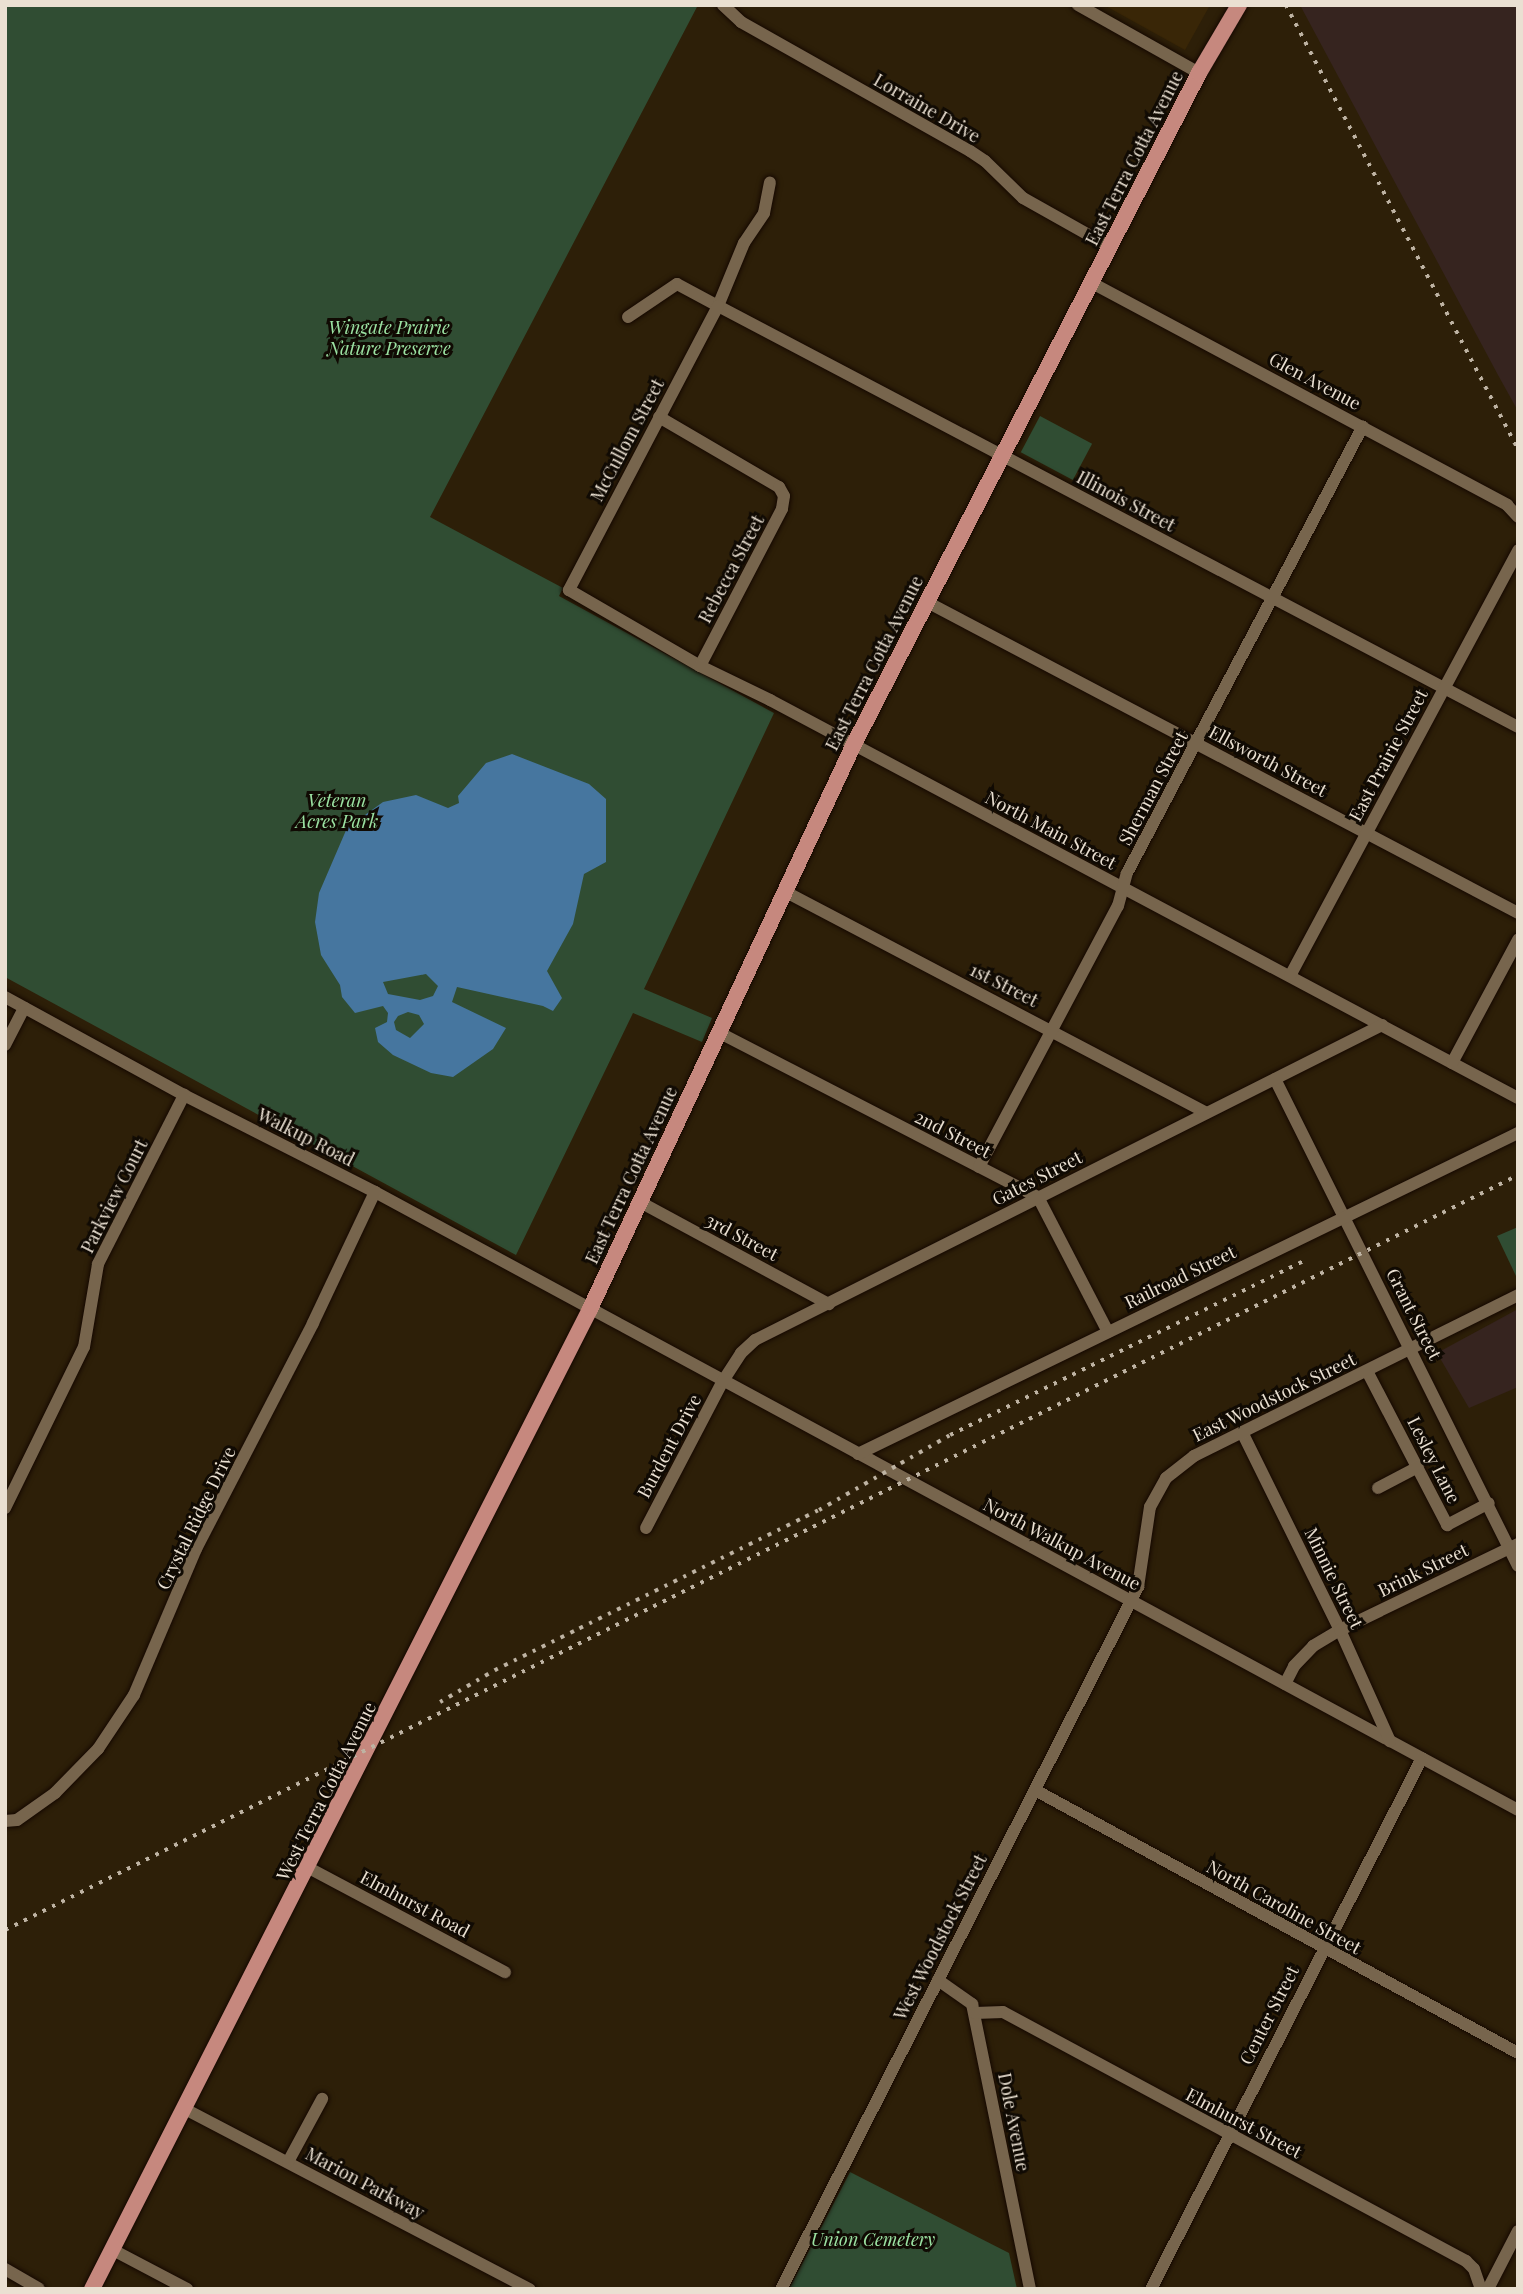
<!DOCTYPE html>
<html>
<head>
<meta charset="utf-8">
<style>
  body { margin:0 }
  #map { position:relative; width:1523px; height:2294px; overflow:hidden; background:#2d1f08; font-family:"Playfair Display",serif }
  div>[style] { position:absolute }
  .commercial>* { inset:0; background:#36241f }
  .built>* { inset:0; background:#392607 }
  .green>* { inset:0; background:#304d33; transform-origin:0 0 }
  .water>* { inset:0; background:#46769f }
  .roads { filter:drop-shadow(0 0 2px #150800) drop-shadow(0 0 2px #150800) }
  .minor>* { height:12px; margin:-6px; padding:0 6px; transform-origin:6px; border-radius:6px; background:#77654d }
  .major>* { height:16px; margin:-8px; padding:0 8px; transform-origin:8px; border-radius:8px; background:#c6887e }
  .rail>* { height:3.5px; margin-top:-1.75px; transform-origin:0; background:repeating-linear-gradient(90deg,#beb3a3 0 3.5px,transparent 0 10.5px) }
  span { translate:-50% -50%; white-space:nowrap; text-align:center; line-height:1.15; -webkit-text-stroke:6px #100a03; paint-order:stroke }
  .street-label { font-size:18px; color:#eae0d2 }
  .park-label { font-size:18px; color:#9be2a2; font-style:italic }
  .frame { position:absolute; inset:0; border:7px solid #eae0d2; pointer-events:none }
</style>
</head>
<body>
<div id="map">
  <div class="commercial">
    <i style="clip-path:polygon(1300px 5px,1518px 5px,1518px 411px,1498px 375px)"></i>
    <i style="clip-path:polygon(1518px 1309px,1518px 1387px,1469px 1408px,1437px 1353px)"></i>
  </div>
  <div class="built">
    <i style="clip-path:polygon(1104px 5px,1210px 5px,1185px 50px)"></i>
  </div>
  <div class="green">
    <i style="clip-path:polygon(5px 5px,698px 5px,430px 517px,563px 588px,559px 596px,774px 713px,644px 989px,712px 1018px,702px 1042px,633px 1013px,516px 1255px,5px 977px)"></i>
    <i style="left:1040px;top:416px;width:59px;height:41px;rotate:28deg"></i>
    <i style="clip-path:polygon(1518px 1227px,1518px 1275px,1516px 1276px,1497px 1236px)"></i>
    <i style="clip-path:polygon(850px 2172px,1009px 2253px,1017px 2289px,789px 2289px)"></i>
  </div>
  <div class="water">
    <i style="clip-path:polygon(evenodd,512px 754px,589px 784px,606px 799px,606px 862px,584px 874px,573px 924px,547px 971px,562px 998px,553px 1011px,543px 1006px,457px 987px,452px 1002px,506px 1028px,493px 1049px,453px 1077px,431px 1073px,393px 1055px,378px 1042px,375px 1028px,387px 1022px,388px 1013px,383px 1006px,355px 1013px,342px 997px,340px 985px,321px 955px,315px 922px,319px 893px,347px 828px,383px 802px,416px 795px,448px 808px,459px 803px,458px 796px,486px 763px,512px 754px,426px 974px,438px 986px,433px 996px,420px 1000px,388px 994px,383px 982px,426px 974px,512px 754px,408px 1012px,419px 1015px,424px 1024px,410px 1038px,396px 1030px,394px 1022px,398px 1016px,408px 1012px)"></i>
  </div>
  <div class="roads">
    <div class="minor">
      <i style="left:723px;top:5px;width:25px;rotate:43deg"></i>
      <i style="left:741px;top:22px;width:263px;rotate:29.4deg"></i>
      <i style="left:970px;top:151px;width:18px;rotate:34deg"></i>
      <i style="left:985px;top:161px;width:53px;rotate:44.2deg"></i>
      <i style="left:1023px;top:198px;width:100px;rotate:29.4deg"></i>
      <i style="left:1078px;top:5px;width:139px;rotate:29.3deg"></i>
      <i style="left:1092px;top:283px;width:471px;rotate:28.1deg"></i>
      <i style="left:1507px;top:505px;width:16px;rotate:47deg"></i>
      <i style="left:628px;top:317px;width:59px;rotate:-34deg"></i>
      <i style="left:677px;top:284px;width:47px;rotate:28.2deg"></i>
      <i style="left:718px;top:306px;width:68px;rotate:-67.6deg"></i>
      <i style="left:744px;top:243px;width:36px;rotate:-56deg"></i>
      <i style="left:764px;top:213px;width:31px;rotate:-79deg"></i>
      <i style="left:659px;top:417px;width:139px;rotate:30.3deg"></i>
      <i style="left:779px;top:487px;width:10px;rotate:61deg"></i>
      <i style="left:784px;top:496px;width:13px;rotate:99deg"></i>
      <i style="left:782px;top:509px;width:177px;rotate:117.6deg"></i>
      <i style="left:927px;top:602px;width:668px;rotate:27.75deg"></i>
      <i style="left:1518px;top:727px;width:904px;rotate:-152.24deg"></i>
      <i style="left:718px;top:306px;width:321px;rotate:117.7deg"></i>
      <i style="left:569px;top:590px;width:151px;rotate:30.1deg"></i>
      <i style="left:700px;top:666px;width:78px;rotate:25.9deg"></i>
      <i style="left:770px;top:700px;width:847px;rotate:28.02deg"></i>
      <i style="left:784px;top:891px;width:477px;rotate:27.7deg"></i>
      <i style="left:1290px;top:976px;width:483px;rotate:-61.8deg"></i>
      <i style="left:5px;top:997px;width:204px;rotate:28.7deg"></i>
      <i style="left:184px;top:1095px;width:214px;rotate:26.9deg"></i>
      <i style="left:375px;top:1192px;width:1299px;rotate:28.4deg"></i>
      <i style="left:718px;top:1032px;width:360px;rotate:27.3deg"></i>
      <i style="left:1038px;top:1197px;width:152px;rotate:62.6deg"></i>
      <i style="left:5px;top:1045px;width:42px;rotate:-62.8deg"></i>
      <i style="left:1452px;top:1063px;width:140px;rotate:-61.8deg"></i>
      <i style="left:1275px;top:1079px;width:544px;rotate:63.48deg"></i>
      <i style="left:979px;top:1167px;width:296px;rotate:-62deg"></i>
      <i style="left:1118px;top:906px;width:34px;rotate:-75deg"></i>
      <i style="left:1127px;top:873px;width:505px;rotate:-62.17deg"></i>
      <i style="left:640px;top:1202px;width:215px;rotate:28.4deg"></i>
      <i style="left:1367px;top:1371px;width:174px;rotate:62.5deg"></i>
      <i style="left:1447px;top:1525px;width:47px;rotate:-27.6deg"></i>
      <i style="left:1242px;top:1432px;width:221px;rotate:63.7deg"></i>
      <i style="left:1340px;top:1630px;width:122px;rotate:65.8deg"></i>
      <i style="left:858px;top:1454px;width:734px;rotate:-25.94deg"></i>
      <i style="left:1378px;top:1488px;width:45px;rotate:-27.7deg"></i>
      <i style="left:5px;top:1508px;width:179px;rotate:-63.9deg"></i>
      <i style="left:84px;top:1347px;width:84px;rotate:-80.4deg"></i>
      <i style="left:98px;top:1264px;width:190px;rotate:-63deg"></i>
      <i style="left:646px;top:1528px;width:166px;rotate:-62.4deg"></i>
      <i style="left:723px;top:1381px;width:33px;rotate:-57deg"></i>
      <i style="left:741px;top:1353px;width:19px;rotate:-43deg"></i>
      <i style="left:755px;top:1340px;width:702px;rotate:-26.67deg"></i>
      <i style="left:1285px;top:1684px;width:20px;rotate:-63deg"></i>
      <i style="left:1294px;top:1666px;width:28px;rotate:-46deg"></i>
      <i style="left:1313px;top:1646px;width:31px;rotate:-31deg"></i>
      <i style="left:1340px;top:1630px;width:198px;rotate:-25.8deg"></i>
      <i style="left:1035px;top:1790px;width:550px;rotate:28.57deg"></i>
      <i style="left:5px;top:1821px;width:12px;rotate:-5deg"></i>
      <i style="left:17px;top:1820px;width:47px;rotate:-35.4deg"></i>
      <i style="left:55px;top:1793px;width:62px;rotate:-45.7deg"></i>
      <i style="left:98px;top:1749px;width:65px;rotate:-56.3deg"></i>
      <i style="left:134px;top:1695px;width:159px;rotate:-67deg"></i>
      <i style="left:196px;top:1549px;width:254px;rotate:-62.6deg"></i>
      <i style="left:313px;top:1323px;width:145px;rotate:-64.7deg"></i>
      <i style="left:309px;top:1868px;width:222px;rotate:28deg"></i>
      <i style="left:938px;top:1980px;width:42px;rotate:35.2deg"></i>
      <i style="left:972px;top:2004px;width:291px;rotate:78.5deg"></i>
      <i style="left:975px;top:2013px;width:28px;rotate:-2deg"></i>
      <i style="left:1003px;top:2012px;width:526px;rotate:28.27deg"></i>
      <i style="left:1466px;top:2261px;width:11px;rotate:45deg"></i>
      <i style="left:1474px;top:2269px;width:21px;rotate:71deg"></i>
      <i style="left:185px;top:2109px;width:389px;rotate:27.6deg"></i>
      <i style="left:288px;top:2162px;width:72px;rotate:-61.6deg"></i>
      <i style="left:113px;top:2250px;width:84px;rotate:27.8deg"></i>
      <i style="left:5px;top:2269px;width:39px;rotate:30deg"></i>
      <i style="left:781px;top:2289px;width:788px;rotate:-63.04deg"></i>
      <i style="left:1138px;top:1587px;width:81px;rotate:-81.5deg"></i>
      <i style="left:1150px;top:1507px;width:33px;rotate:-61deg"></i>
      <i style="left:1166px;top:1478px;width:36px;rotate:-38deg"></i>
      <i style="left:1194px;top:1456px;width:362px;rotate:-26.4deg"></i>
      <i style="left:1151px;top:2289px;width:596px;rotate:-62.96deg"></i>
      <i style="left:1488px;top:2289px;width:65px;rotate:-62.7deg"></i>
    </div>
    <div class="major">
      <i style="left:92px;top:2289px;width:1099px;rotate:-63.06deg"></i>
      <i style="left:590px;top:1309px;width:621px;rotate:-64.96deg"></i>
      <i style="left:853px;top:746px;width:757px;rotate:-62.79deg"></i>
      <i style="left:1199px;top:73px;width:79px;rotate:-59.5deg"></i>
    </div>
  </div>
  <div class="rail">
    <i style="left:1286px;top:5px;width:501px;rotate:62.41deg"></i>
    <i style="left:440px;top:1702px;width:64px;rotate:-30.2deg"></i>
    <i style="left:495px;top:1670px;width:361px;rotate:-26.3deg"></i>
    <i style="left:819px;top:1510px;width:151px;rotate:-29.8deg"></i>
    <i style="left:950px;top:1435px;width:394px;rotate:-26.2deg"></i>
    <i style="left:5px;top:1930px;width:1691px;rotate:-26.52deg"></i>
  </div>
  <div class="street-label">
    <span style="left:927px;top:108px;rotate:30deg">Lorraine Drive</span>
    <span style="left:1134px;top:158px;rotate:-63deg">East Terra Cotta Avenue</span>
    <span style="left:1315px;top:381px;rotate:28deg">Glen Avenue</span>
    <span style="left:627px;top:440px;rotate:-62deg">McCullom Street</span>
    <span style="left:1126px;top:501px;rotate:28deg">Illinois Street</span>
    <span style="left:731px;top:569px;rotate:-62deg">Rebecca Street</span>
    <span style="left:874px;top:663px;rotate:-63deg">East Terra Cotta Avenue</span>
    <span style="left:1388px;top:755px;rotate:-62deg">East Prairie Street</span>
    <span style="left:1268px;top:761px;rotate:28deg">Ellsworth Street</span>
    <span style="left:1153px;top:788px;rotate:-62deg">Sherman Street</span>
    <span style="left:1051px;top:830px;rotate:28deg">North Main Street</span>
    <span style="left:1004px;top:985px;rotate:27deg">1st Street</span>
    <span style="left:953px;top:1134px;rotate:27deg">2nd Street</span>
    <span style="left:306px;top:1137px;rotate:27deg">Walkup Road</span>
    <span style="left:631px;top:1175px;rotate:-65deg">East Terra Cotta Avenue</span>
    <span style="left:1037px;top:1178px;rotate:-27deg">Gates Street</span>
    <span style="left:114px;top:1196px;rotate:-63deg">Parkview Court</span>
    <span style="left:742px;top:1237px;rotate:28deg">3rd Street</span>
    <span style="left:1180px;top:1277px;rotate:-26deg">Railroad Street</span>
    <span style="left:1414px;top:1314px;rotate:63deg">Grant Street</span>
    <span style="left:1274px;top:1397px;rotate:-26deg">East Woodstock Street</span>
    <span style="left:669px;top:1446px;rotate:-62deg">Burdent Drive</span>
    <span style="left:1434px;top:1460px;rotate:63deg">Lesley Lane</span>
    <span style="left:196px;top:1518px;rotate:-64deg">Crystal Ridge Drive</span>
    <span style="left:1062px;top:1544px;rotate:28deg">North Walkup Avenue</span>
    <span style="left:1423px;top:1570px;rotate:-26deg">Brink Street</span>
    <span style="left:1334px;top:1578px;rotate:64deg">Minnie Street</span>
    <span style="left:326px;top:1791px;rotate:-63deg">West Terra Cotta Avenue</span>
    <span style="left:415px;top:1904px;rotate:28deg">Elmhurst Road</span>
    <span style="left:1284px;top:1907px;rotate:29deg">North Caroline Street</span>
    <span style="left:940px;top:1937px;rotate:-63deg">West Woodstock Street</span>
    <span style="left:1269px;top:2015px;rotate:-63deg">Center Street</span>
    <span style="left:1014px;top:2122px;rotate:79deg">Dole Avenue</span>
    <span style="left:1244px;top:2123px;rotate:28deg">Elmhurst Street</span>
    <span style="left:365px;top:2183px;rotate:28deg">Marion Parkway</span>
  </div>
  <div class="park-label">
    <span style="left:389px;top:338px">Wingate Prairie<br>Nature Preserve</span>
    <span style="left:337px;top:811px">Veteran<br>Acres Park</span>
    <span style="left:873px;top:2239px">Union Cemetery</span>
  </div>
  <div class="frame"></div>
</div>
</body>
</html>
